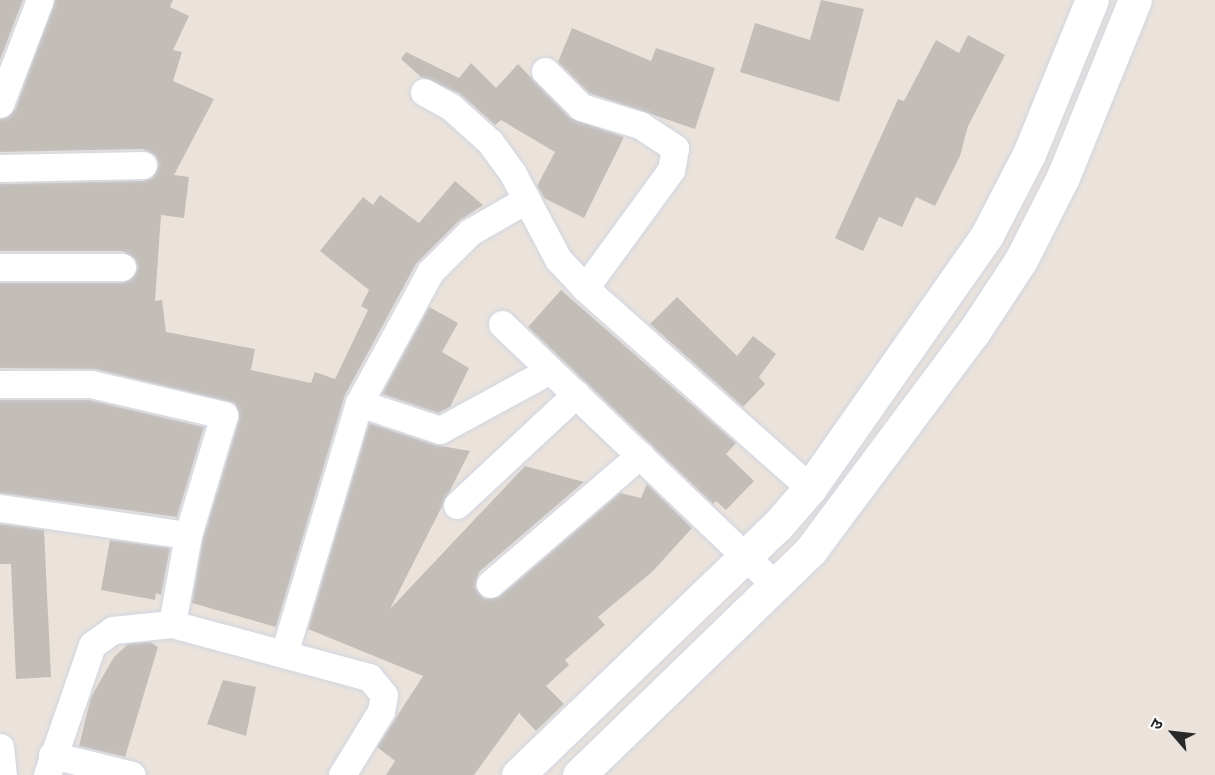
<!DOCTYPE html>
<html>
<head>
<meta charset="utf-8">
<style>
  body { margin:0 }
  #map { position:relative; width:1215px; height:775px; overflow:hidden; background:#ebe3db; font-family:"DM Sans","Noto Sans Devanagari",sans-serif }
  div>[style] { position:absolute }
  .building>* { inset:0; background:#c3bdb8 }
  .roads { filter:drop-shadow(0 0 2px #d1d5e2) drop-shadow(0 0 2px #d1d5e2) }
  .street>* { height:27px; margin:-13.5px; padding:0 13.5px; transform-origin:13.5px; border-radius:13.5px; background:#fff }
  .secondary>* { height:33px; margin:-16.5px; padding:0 16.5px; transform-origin:16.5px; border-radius:16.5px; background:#fff }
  span { translate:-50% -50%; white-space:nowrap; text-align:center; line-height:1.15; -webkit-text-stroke:5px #fff; paint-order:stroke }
  .north { position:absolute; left:1143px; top:703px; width:60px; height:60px; -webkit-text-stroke:4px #fff; paint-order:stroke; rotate:298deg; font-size:16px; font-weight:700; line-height:24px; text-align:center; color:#292929 }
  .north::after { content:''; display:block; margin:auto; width:21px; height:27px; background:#292929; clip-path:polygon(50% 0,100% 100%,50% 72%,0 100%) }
</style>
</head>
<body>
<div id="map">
  <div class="building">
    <i style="clip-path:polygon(0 0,23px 0,0 60px)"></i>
    <i style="clip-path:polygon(55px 0,173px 0,170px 7px,189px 16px,173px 50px,182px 52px,173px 81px,214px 99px,174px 175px,189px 177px,184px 218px,161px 215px,155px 301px,162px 300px,166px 332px,255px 349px,251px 370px,311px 383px,315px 372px,335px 379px,368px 310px,361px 306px,369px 290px,320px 251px,363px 197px,373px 205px,380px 195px,419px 223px,455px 181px,483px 205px,459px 221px,416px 264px,345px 395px,276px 627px,192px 603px,203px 539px,239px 420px,235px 403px,94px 369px,0 368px,0 283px,122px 283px,130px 280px,138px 268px,135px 259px,122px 251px,0 251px,0 184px,143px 181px,152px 178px,159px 165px,156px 156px,143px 149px,0 152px,0 119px,15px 110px)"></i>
    <i style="clip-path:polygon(821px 0,864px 9px,839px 102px,740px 72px,755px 23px,810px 40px)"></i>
    <i style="clip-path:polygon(572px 28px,651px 61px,656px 48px,715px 68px,695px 129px,589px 93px,558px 62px)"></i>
    <i style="clip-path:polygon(968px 35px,1005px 55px,968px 126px,960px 156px,935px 206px,916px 197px,902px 227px,879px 217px,863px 251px,835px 238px,898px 99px,904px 101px,936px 40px,959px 53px)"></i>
    <i style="clip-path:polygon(406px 52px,459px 78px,471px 63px,496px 88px,518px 64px,570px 118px,624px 137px,584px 218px,544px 198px,537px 186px,555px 152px,501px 120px,495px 125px,459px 93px,421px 77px,401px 59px)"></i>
    <i style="clip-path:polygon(561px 290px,736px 443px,726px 454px,754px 481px,726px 510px,716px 501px,713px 504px,528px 327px)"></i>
    <i style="clip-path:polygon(677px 297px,737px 356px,753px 336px,776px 354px,759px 377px,765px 384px,743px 407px,650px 324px)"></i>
    <i style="clip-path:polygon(429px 307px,458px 323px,442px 352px,469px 368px,450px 407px,438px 413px,382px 394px)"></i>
    <i style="clip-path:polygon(0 400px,89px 400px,204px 427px,177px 517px,0 493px)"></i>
    <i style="clip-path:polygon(369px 423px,435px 445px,470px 451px,390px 609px,525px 466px,584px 482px,479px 572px,475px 587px,484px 599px,500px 596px,620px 493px,641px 498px,647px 484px,692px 528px,653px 571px,598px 617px,605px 625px,565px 660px,569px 665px,546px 686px,564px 704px,536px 731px,519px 713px,474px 775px,386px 775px,395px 761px,377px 747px,423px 676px,308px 629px)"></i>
    <i style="clip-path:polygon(0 524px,44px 530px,51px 677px,16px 679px,11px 564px,0 564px)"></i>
    <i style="clip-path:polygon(110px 540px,170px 548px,161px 595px,156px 593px,155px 600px,101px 590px)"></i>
    <i style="clip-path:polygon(150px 642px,158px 647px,125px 757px,79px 746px,91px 697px,114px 657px,128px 644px)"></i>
    <i style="clip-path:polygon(223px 680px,256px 687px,246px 736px,207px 724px)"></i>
  </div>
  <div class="roads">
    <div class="street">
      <i style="left:545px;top:71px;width:51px;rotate:45deg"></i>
      <i style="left:581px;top:107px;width:62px;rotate:17deg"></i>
      <i style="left:640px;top:125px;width:42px;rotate:33.3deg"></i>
      <i style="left:675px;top:148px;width:22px;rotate:100deg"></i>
      <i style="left:671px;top:170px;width:146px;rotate:126.1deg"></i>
      <i style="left:585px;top:288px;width:301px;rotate:41.6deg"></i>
      <i style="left:424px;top:92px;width:31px;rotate:29deg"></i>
      <i style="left:451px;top:107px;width:52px;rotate:41.9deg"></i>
      <i style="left:490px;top:142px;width:39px;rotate:54deg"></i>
      <i style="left:513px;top:174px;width:96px;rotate:62.1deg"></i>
      <i style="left:558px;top:259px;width:40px;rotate:47deg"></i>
      <i style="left:0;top:104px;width:111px;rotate:-69deg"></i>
      <i style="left:0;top:168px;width:143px;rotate:-1.2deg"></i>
      <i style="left:0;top:267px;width:122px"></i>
      <i style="left:502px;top:324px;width:378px;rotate:43.7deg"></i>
      <i style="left:0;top:384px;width:91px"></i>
      <i style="left:91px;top:384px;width:137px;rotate:13.1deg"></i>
      <i style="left:224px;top:415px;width:125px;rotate:106.7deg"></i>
      <i style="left:188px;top:535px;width:90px;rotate:100.2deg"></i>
      <i style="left:359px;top:403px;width:85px;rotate:18.4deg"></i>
      <i style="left:440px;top:430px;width:125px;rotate:-28.6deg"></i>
      <i style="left:457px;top:505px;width:163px;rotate:-43deg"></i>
      <i style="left:0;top:508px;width:190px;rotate:8.2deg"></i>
      <i style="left:490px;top:584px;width:198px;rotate:-40.7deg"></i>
      <i style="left:284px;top:654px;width:262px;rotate:-73.4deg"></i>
      <i style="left:359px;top:403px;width:149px;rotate:-61.5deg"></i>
      <i style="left:430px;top:272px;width:57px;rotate:-45deg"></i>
      <i style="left:470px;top:232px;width:62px;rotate:-29.9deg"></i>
      <i style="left:0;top:747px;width:28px;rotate:84deg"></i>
      <i style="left:52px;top:755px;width:82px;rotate:14deg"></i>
      <i style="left:47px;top:775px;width:138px;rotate:-70.9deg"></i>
      <i style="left:92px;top:645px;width:26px;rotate:-36deg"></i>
      <i style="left:113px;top:630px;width:59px;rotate:-5.8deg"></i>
      <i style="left:172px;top:624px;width:204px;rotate:15.1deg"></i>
      <i style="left:369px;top:677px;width:23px;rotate:50deg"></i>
      <i style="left:384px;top:695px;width:16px;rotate:101deg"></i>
      <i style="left:381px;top:711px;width:75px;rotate:121.4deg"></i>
    </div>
    <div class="secondary">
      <i style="left:518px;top:775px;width:359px;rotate:-43.9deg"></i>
      <i style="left:777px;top:526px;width:50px;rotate:-49deg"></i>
      <i style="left:810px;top:488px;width:309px;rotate:-55deg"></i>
      <i style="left:987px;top:235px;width:91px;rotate:-62.6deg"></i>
      <i style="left:1029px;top:154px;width:166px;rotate:-67.8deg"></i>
      <i style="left:579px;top:775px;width:323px;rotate:-44.1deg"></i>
      <i style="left:811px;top:550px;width:271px;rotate:-53.3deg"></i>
      <i style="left:973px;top:333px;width:87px;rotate:-56.7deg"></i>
      <i style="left:1021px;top:260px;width:93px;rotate:-63.2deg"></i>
      <i style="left:1063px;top:177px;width:191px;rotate:-67.9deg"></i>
    </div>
  </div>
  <div class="north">उ</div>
</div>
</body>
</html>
